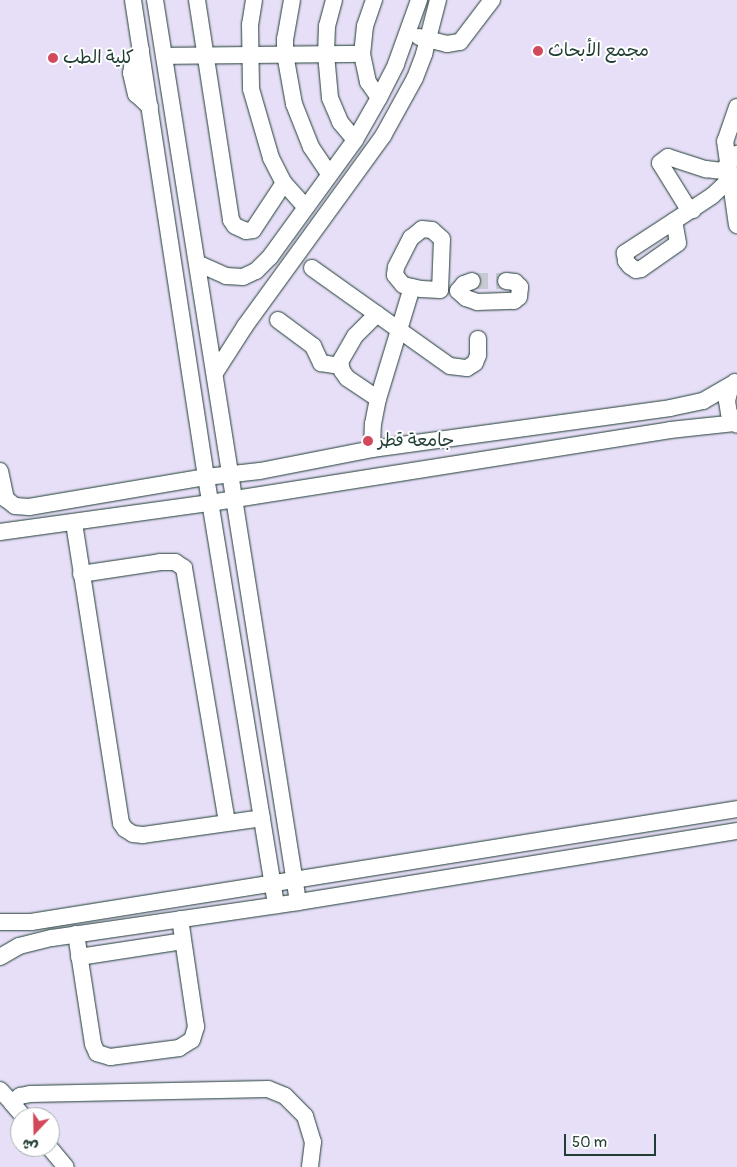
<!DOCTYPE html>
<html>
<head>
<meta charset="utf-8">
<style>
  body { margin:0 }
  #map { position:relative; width:737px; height:1167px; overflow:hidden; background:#f1ecfb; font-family:Pangolin,"Playpen Sans Arabic",sans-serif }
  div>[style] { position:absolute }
  .built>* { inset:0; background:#e7dff8 }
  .minor-tunnel>* { height:16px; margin-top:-8px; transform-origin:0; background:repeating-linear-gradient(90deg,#c7c9d3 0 16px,transparent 0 24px) }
  .roads { filter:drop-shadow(0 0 1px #1f3d34) drop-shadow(0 0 1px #1f3d34) }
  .minor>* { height:16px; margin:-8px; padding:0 8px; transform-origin:8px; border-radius:8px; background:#fff }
  .dots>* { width:14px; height:14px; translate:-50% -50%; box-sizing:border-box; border:2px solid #fff; border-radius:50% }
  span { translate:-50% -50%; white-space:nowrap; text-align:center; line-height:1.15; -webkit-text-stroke:4px #fff; paint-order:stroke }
  .poi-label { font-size:18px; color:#1f3d34 }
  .left { translate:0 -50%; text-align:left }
  .north { position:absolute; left:10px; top:1107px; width:50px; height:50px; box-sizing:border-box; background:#fff; border:1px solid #a5b1ae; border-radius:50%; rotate:201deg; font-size:14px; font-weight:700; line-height:20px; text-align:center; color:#1f3d34 }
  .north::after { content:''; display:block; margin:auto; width:18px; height:22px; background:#d1495b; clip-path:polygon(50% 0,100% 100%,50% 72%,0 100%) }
  .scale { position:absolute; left:564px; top:1134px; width:92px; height:22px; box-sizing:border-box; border:2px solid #1f3d34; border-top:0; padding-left:6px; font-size:15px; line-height:18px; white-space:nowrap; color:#1f3d34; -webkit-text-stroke:4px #fff; paint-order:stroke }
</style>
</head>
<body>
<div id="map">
  <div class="built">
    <i style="clip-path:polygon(evenodd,0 0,737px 0,737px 1167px,0 1167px,0 0,20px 1117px,50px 1117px,50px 1147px,20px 1147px,20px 1117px)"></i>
  </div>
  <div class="minor-tunnel">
    <i style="left:472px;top:281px;width:34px"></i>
  </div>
  <div class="roads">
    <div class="minor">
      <i style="left:133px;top:0;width:483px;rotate:81.3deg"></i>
      <i style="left:206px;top:477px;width:434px;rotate:80.7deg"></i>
      <i style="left:155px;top:0;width:913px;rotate:80.99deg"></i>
      <i style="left:197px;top:0;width:223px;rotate:81.2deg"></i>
      <i style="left:231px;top:220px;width:7px;rotate:56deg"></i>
      <i style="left:235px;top:226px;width:12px;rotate:24deg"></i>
      <i style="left:246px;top:231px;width:7px;rotate:-8deg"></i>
      <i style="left:253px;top:230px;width:56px;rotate:-56.6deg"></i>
      <i style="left:254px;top:0;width:24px;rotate:99deg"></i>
      <i style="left:250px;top:24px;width:65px;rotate:89.1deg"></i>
      <i style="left:251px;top:89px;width:72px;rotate:73.8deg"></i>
      <i style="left:271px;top:158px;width:28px;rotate:63deg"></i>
      <i style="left:284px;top:183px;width:31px;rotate:48deg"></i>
      <i style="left:292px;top:0;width:40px;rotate:100deg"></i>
      <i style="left:285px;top:39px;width:15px;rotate:90deg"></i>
      <i style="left:285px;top:54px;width:51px;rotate:79.8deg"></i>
      <i style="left:294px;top:104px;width:46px;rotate:68.4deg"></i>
      <i style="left:311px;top:147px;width:32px;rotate:56deg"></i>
      <i style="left:334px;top:0;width:27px;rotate:105deg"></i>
      <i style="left:327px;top:26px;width:28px;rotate:92deg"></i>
      <i style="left:326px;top:54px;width:44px;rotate:84.8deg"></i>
      <i style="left:330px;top:98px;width:26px;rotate:67deg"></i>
      <i style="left:340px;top:122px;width:23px;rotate:50deg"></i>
      <i style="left:374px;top:0;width:28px;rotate:109deg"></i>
      <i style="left:365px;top:26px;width:28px;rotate:96deg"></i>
      <i style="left:362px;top:54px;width:29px;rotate:78deg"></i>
      <i style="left:368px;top:82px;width:19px;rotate:55deg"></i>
      <i style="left:419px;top:37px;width:29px;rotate:14deg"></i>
      <i style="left:447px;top:44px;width:13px;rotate:-9deg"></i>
      <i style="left:460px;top:42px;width:53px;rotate:-52.7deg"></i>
      <i style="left:141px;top:50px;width:14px;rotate:126deg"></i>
      <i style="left:133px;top:61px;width:12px;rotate:99deg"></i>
      <i style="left:131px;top:73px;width:22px;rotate:77deg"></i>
      <i style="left:136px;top:94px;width:19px;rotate:43deg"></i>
      <i style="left:164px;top:56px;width:198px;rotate:-0.6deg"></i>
      <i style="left:737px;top:107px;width:36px;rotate:109deg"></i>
      <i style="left:725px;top:141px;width:85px;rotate:81.9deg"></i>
      <i style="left:693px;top:210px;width:9px;rotate:-144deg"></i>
      <i style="left:686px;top:205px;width:49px;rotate:-121.8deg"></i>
      <i style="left:660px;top:163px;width:10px;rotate:-37deg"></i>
      <i style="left:668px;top:157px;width:40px;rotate:18deg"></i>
      <i style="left:706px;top:169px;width:16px;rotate:7deg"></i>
      <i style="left:722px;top:171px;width:23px;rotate:-49deg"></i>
      <i style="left:674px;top:221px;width:59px;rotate:146.9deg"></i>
      <i style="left:625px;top:253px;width:8px;rotate:83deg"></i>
      <i style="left:626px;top:261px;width:6px;rotate:51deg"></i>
      <i style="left:630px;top:266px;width:7px;rotate:34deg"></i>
      <i style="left:636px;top:270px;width:5px;rotate:-11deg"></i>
      <i style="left:641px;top:269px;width:45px;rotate:-35.1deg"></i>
      <i style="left:678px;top:243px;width:22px;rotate:-100deg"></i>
      <i style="left:674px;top:221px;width:45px;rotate:-33.3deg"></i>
      <i style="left:712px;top:196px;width:26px;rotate:-43deg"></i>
      <i style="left:422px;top:229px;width:10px;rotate:6deg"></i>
      <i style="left:432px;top:230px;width:13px;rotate:42deg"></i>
      <i style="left:442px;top:239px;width:51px;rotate:92.2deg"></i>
      <i style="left:440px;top:290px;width:19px;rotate:-177deg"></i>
      <i style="left:421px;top:289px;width:18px;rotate:-167deg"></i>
      <i style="left:403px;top:285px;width:13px;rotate:-129deg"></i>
      <i style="left:395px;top:275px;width:8px;rotate:-83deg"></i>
      <i style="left:396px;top:267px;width:33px;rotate:-63deg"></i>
      <i style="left:411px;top:238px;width:14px;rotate:-39deg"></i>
      <i style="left:197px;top:263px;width:32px;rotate:24deg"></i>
      <i style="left:226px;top:276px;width:17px;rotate:3deg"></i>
      <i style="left:243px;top:277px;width:14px;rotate:-25deg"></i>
      <i style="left:256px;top:271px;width:20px;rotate:-45deg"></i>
      <i style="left:270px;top:257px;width:145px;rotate:-54deg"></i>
      <i style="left:355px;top:140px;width:48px;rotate:-60.3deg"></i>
      <i style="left:379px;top:98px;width:38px;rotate:-63deg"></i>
      <i style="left:396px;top:64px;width:68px;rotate:-70.2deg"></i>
      <i style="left:312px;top:268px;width:169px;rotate:35.4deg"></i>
      <i style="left:450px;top:366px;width:17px;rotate:7deg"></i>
      <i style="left:467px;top:368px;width:9px;rotate:-32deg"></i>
      <i style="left:475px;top:363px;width:9px;rotate:-69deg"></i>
      <i style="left:478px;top:355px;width:16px;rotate:-90deg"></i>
      <i style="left:472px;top:281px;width:9px;rotate:159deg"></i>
      <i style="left:464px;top:284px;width:9px;rotate:131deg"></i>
      <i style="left:458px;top:291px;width:11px;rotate:41deg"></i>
      <i style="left:466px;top:298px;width:12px;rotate:20deg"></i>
      <i style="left:477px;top:302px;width:37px;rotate:-2deg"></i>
      <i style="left:514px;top:301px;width:6px;rotate:-39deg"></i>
      <i style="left:519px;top:297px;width:10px;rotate:-84deg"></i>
      <i style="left:520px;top:287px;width:7px;rotate:-135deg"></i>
      <i style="left:515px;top:282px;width:9px;rotate:-174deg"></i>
      <i style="left:377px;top:314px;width:31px;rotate:135deg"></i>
      <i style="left:355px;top:336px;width:30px;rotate:120deg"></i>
      <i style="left:340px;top:362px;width:9px;rotate:77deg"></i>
      <i style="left:342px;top:371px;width:9px;rotate:54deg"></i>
      <i style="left:347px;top:378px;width:37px;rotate:34deg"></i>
      <i style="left:278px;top:320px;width:44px;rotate:36.6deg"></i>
      <i style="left:313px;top:346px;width:19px;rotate:65deg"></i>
      <i style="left:321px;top:363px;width:20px;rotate:9deg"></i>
      <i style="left:215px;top:373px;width:56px;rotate:-57.4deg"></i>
      <i style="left:245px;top:326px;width:235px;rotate:-54deg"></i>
      <i style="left:383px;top:136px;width:66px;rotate:-61.1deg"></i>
      <i style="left:415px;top:78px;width:26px;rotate:-69deg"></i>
      <i style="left:424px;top:54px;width:56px;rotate:-75.5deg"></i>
      <i style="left:735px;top:382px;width:9px;rotate:126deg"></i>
      <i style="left:730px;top:389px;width:12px;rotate:104deg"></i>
      <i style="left:727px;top:401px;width:12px;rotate:81deg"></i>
      <i style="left:729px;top:413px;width:14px;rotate:56deg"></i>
      <i style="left:372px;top:449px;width:25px;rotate:-88deg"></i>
      <i style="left:373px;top:424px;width:25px;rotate:-79deg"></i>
      <i style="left:378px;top:399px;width:117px;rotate:-73.1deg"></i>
      <i style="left:0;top:471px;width:29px;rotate:78deg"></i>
      <i style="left:6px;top:499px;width:11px;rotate:38deg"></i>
      <i style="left:15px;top:506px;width:14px;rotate:4deg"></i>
      <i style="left:29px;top:507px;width:180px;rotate:-9.6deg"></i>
      <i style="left:206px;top:477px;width:54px;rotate:-6.3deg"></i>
      <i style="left:260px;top:471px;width:114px;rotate:-11.1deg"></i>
      <i style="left:372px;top:449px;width:301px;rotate:-7.8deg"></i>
      <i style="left:670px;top:408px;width:34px;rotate:-12deg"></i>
      <i style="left:703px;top:401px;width:34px;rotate:-30deg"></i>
      <i style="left:74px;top:523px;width:304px;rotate:81.1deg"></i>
      <i style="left:121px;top:823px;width:7px;rotate:56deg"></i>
      <i style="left:125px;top:829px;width:9px;rotate:32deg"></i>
      <i style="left:133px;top:834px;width:10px;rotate:6deg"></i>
      <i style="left:143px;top:835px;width:120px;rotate:-8.1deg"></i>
      <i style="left:0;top:532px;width:212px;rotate:-7.9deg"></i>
      <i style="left:210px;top:503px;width:466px;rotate:-9deg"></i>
      <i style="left:670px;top:430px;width:65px;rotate:-6.1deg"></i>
      <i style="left:81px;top:574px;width:80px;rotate:-8.6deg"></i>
      <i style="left:160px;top:562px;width:15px"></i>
      <i style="left:175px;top:562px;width:11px;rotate:34deg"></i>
      <i style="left:184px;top:568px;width:258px;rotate:80.4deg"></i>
      <i style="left:0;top:922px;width:31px"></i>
      <i style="left:31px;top:922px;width:715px;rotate:-9.09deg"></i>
      <i style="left:76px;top:934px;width:111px;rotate:81.2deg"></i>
      <i style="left:93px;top:1044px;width:10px;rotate:66deg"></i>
      <i style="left:97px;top:1053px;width:14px;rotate:17deg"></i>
      <i style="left:110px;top:1057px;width:70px;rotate:-7.4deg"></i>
      <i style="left:179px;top:1048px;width:15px;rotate:-32deg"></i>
      <i style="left:192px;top:1040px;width:14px;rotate:-73deg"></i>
      <i style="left:196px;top:1027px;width:109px;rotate:-98.4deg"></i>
      <i style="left:0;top:957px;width:22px;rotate:-30deg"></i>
      <i style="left:19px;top:946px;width:34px;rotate:-14deg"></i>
      <i style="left:52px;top:938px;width:249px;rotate:-8.3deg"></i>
      <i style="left:298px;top:902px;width:445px;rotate:-9.2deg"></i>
      <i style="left:79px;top:957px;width:105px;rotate:-8.7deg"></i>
      <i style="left:0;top:1090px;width:18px;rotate:47deg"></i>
      <i style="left:24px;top:1117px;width:18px;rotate:-131deg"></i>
      <i style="left:12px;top:1103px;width:11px;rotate:-41deg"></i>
      <i style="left:20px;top:1096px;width:10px;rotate:-11deg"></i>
      <i style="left:30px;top:1094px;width:238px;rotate:-1.2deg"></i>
      <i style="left:268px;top:1089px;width:18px;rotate:22deg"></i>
      <i style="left:285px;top:1096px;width:28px;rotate:45deg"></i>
      <i style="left:305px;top:1116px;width:27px;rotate:73deg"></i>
      <i style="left:313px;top:1142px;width:25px;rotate:97deg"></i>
      <i style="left:49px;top:1147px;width:26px;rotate:50deg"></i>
    </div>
  </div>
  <div class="dots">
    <i style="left:538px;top:51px;background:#d1495b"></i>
    <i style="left:53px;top:58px;background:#d1495b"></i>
    <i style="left:368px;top:441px;background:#d1495b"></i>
  </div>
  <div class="poi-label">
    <span class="left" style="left:548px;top:51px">مجمع الأبحاث</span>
    <span class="left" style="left:63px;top:58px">كلية الطب</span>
    <span class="left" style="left:378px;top:441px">جامعة قطر</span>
  </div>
  <div class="north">ش</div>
  <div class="scale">50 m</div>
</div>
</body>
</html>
